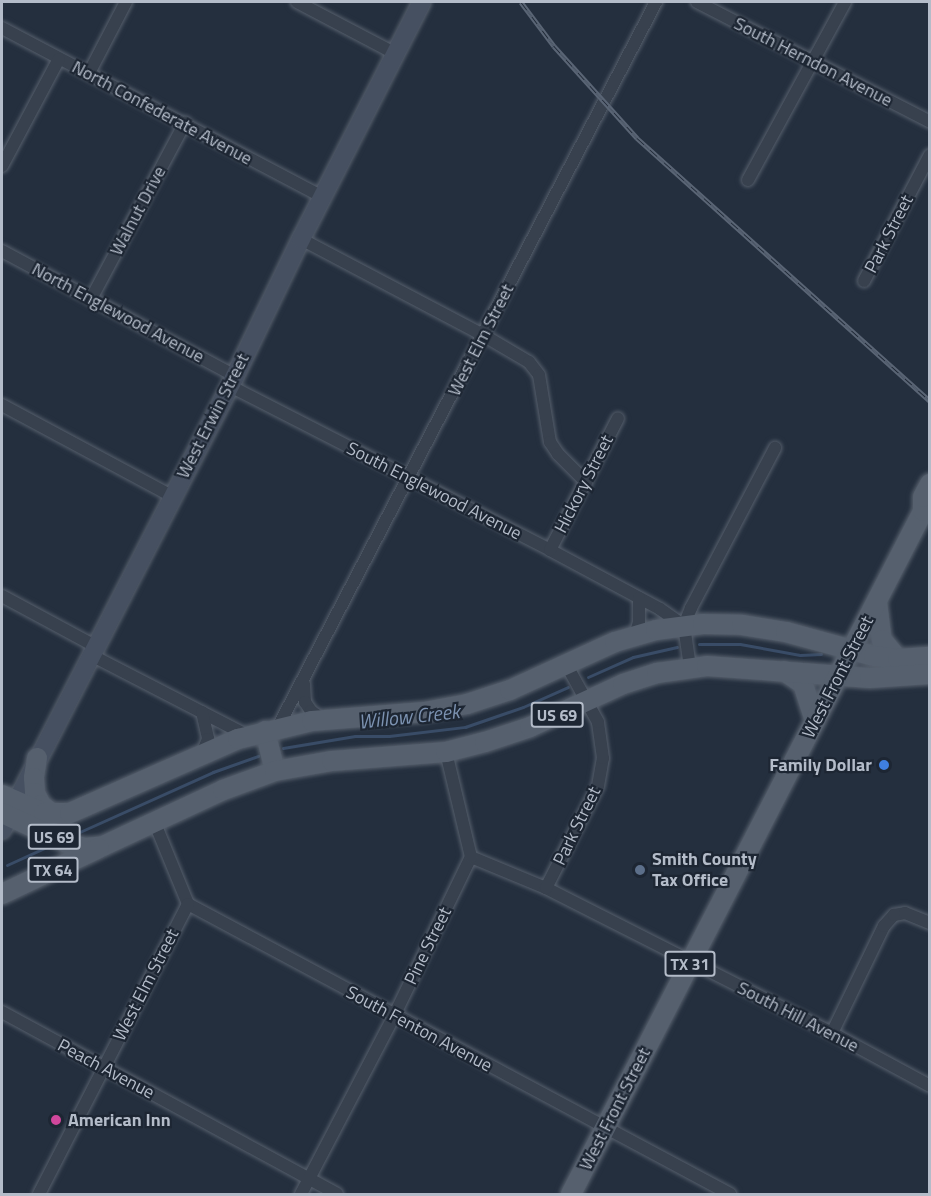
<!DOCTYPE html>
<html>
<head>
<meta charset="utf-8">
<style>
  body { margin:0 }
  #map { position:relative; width:931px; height:1196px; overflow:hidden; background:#242f3e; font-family:"Titillium Web",sans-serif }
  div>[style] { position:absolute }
  .stream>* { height:3px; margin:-1.5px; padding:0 1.5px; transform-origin:1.5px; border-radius:1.5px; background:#394c67 }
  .roads { filter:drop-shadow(0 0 2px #565f6c) drop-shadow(0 0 2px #565f6c) }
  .minor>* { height:12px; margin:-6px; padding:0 6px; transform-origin:6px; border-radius:6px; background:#38414e }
  .secondary>* { height:18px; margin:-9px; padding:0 9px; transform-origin:9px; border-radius:9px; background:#465061 }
  .primary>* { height:20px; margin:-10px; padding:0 10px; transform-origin:10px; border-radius:10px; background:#56606e }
  .rail>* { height:5px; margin-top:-2.5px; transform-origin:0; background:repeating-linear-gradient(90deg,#1d2633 0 9px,#5a6575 0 18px); box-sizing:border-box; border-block:2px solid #5a6575 }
  .dots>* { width:16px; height:16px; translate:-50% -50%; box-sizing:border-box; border:3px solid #1d2633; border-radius:50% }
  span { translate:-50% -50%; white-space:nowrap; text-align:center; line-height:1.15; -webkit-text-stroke:4.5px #1d2633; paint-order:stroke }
  .shield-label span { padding:2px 4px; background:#1d2633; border:2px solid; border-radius:4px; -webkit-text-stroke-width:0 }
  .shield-label { font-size:16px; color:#b4bcc9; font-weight:700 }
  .street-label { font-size:18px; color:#b4bcc9 }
  .poi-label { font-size:18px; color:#b4bcc9; font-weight:700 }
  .right { translate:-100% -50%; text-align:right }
  .left { translate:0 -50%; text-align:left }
  .water-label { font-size:20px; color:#7c92b1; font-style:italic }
  .frame { position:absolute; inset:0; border:3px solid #b4bcc9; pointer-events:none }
</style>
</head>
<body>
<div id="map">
  <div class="stream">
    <i style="left:699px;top:644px;width:41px"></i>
    <i style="left:740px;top:644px;width:61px;rotate:10.4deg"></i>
    <i style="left:800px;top:655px;width:21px;rotate:-3deg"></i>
    <i style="left:588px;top:677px;width:49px;rotate:-24deg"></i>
    <i style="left:633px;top:657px;width:45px;rotate:-12.8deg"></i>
    <i style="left:283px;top:748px;width:73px;rotate:-9.5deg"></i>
    <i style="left:355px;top:736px;width:34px"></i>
    <i style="left:389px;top:736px;width:77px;rotate:-6.8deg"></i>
    <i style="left:465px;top:727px;width:61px;rotate:-19deg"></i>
    <i style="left:523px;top:707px;width:49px;rotate:-24deg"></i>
    <i style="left:73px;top:835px;width:154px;rotate:-24.2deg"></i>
    <i style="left:213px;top:772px;width:48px;rotate:-19.6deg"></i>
    <i style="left:7px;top:865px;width:48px;rotate:-24.4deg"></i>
  </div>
  <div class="roads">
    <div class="minor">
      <i style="left:297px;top:2px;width:112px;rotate:27.7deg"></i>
      <i style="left:697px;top:2px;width:262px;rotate:27.2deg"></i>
      <i style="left:2px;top:28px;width:363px;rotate:27.8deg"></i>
      <i style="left:89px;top:73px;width:80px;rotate:-62.5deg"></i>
      <i style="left:2px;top:166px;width:121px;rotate:-62deg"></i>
      <i style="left:748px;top:180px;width:203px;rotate:-61.4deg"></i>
      <i style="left:301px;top:239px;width:206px;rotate:27.8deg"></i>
      <i style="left:483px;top:335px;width:53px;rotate:30.4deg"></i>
      <i style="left:529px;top:362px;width:16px;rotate:52deg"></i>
      <i style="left:539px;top:375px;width:68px;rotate:80.7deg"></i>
      <i style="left:550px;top:442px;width:14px;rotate:56deg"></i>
      <i style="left:558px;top:454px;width:40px;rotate:45deg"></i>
      <i style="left:2px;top:251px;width:264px;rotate:28.2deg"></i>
      <i style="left:864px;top:281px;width:142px;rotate:-62.4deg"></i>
      <i style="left:91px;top:299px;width:200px;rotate:-61.9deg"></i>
      <i style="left:230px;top:386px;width:360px;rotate:27.1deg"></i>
      <i style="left:550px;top:550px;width:125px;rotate:28.2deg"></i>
      <i style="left:660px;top:609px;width:29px;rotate:35deg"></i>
      <i style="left:2px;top:405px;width:193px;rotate:28.2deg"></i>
      <i style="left:550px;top:550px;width:148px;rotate:-62.7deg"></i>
      <i style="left:2px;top:596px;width:106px;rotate:28.3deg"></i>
      <i style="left:635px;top:636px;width:15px;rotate:-74deg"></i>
      <i style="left:639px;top:622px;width:24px;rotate:-90deg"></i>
      <i style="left:91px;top:655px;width:177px;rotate:27.3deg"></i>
      <i style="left:690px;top:667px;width:41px;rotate:-98.3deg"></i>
      <i style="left:684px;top:626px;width:19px;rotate:-69deg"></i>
      <i style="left:691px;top:608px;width:181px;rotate:-62.3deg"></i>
      <i style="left:304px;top:684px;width:18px;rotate:87deg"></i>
      <i style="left:305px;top:702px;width:11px;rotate:56deg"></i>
      <i style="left:311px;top:711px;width:14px;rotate:36deg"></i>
      <i style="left:202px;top:712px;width:28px;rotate:77deg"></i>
      <i style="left:208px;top:739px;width:16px;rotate:112deg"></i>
      <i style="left:278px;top:727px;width:818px;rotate:-62.46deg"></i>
      <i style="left:154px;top:821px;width:90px;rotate:67.7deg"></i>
      <i style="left:188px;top:904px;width:615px;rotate:28.15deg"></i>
      <i style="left:471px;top:857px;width:81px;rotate:22.5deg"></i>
      <i style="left:546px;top:888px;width:321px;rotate:26.9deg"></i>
      <i style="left:832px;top:1033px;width:111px;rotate:28.4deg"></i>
      <i style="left:546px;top:888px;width:114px;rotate:-63deg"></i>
      <i style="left:598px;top:786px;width:28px;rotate:-80deg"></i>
      <i style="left:603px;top:758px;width:36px;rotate:-98deg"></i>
      <i style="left:598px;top:722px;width:66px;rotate:-118.9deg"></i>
      <i style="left:2px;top:1012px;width:381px;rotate:28.5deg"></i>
      <i style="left:832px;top:1033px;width:119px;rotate:-64.1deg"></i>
      <i style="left:884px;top:926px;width:15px;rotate:-48deg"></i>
      <i style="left:894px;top:915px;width:11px;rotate:-10deg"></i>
      <i style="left:905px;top:913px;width:27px;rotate:22deg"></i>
      <i style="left:39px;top:1194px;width:326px;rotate:-62.8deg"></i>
      <i style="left:301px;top:1194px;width:201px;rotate:-62.4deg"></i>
      <i style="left:394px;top:1016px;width:177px;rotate:-64.2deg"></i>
      <i style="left:471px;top:857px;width:108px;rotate:-103.4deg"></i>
    </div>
    <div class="secondary">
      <i style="left:2px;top:830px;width:510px;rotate:-62.83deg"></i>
      <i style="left:235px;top:376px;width:152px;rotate:-64.3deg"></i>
      <i style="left:301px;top:239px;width:266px;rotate:-63deg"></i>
    </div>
    <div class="primary">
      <i style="left:877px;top:602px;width:38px;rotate:83deg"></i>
      <i style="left:882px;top:640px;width:25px;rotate:50deg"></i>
      <i style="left:784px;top:671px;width:23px;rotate:34deg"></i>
      <i style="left:803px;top:684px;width:39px;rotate:72deg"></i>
      <i style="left:265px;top:731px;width:41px;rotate:76deg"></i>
      <i style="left:37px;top:758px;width:20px;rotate:99deg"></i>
      <i style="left:34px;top:778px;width:15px;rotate:86deg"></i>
      <i style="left:35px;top:793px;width:13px;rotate:63deg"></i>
      <i style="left:41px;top:805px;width:15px;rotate:37deg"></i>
      <i style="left:2px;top:795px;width:46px;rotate:23.2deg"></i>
      <i style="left:44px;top:813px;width:26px"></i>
      <i style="left:70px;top:813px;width:184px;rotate:-23.8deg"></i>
      <i style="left:238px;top:739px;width:76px;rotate:-13.7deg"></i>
      <i style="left:312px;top:721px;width:112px;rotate:-4.6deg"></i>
      <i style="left:424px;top:712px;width:44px;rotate:-10.5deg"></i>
      <i style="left:467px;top:704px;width:45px;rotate:-18deg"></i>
      <i style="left:510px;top:690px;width:115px;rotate:-24.6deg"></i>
      <i style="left:615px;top:642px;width:43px;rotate:-16.3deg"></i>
      <i style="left:656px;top:630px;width:47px;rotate:-7.3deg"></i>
      <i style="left:703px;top:624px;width:39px;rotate:1deg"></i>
      <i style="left:742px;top:625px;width:45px;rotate:9deg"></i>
      <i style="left:786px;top:632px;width:91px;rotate:15.3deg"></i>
      <i style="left:874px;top:656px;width:24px;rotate:7deg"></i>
      <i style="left:898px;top:659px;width:32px;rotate:-4deg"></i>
      <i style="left:2px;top:813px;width:72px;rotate:24.8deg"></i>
      <i style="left:67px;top:843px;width:19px;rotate:16deg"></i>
      <i style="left:85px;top:848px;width:18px;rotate:-6deg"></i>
      <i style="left:103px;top:846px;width:132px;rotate:-25deg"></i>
      <i style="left:223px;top:790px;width:55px;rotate:-20.1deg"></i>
      <i style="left:275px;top:771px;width:58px;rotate:-10deg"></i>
      <i style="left:332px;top:761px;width:114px;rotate:-4.5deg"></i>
      <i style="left:446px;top:752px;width:40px;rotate:-14.4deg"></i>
      <i style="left:485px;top:742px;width:47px;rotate:-18.4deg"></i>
      <i style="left:530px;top:727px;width:102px;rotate:-24.8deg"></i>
      <i style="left:623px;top:684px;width:36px;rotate:-18deg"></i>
      <i style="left:657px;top:673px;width:50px;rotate:-8deg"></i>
      <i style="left:707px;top:666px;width:163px;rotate:4.2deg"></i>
      <i style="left:870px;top:678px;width:60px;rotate:-3.8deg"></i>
      <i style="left:2px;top:894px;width:107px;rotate:-25.4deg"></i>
      <i style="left:571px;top:1194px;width:768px;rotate:-62.73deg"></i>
      <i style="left:923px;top:511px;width:14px;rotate:-90deg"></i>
      <i style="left:923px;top:497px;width:15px;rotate:-62deg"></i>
    </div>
  </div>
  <div class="rail">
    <i style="left:521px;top:2px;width:55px;rotate:53.1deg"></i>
    <i style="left:554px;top:46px;width:124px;rotate:47.9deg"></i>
    <i style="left:637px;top:138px;width:394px;rotate:41.9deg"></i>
  </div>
  <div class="dots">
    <i style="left:884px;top:765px;background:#3f7fe0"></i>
    <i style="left:640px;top:870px;background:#5c6f8a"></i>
    <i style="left:56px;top:1120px;background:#d1479c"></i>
  </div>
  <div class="shield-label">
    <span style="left:557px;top:715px">US 69</span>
    <span style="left:54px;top:837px">US 69</span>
    <span style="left:53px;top:870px">TX 64</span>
    <span style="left:690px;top:964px">TX 31</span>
  </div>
  <div class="street-label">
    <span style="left:813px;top:62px;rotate:27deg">South Herndon Avenue</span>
    <span style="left:162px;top:113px;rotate:28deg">North Confederate Avenue</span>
    <span style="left:138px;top:211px;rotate:-62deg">Walnut Drive</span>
    <span style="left:889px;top:234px;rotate:-63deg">Park Street</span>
    <span style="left:118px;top:313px;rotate:28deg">North Englewood Avenue</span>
    <span style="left:481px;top:340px;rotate:-63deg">West Elm Street</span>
    <span style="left:213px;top:416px;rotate:-63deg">West Erwin Street</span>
    <span style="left:584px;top:484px;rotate:-63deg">Hickory Street</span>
    <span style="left:434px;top:491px;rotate:27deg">South Englewood Avenue</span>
    <span style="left:838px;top:677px;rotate:-63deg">West Front Street</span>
    <span style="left:577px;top:826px;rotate:-64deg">Park Street</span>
    <span style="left:428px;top:946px;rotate:-64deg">Pine Street</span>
    <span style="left:146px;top:985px;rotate:-63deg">West Elm Street</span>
    <span style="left:798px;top:1017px;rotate:27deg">South Hill Avenue</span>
    <span style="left:419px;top:1029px;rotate:28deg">South Fenton Avenue</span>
    <span style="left:106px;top:1069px;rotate:28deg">Peach Avenue</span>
    <span style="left:615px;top:1109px;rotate:-63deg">West Front Street</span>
  </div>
  <div class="poi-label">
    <span class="right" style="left:872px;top:765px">Family Dollar</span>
    <span class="left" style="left:652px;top:870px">Smith County<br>Tax Office</span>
    <span class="left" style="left:68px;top:1120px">American Inn</span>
  </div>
  <div class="water-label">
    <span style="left:409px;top:716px;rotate:-6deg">Willow Creek</span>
  </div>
  <div class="frame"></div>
</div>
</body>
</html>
